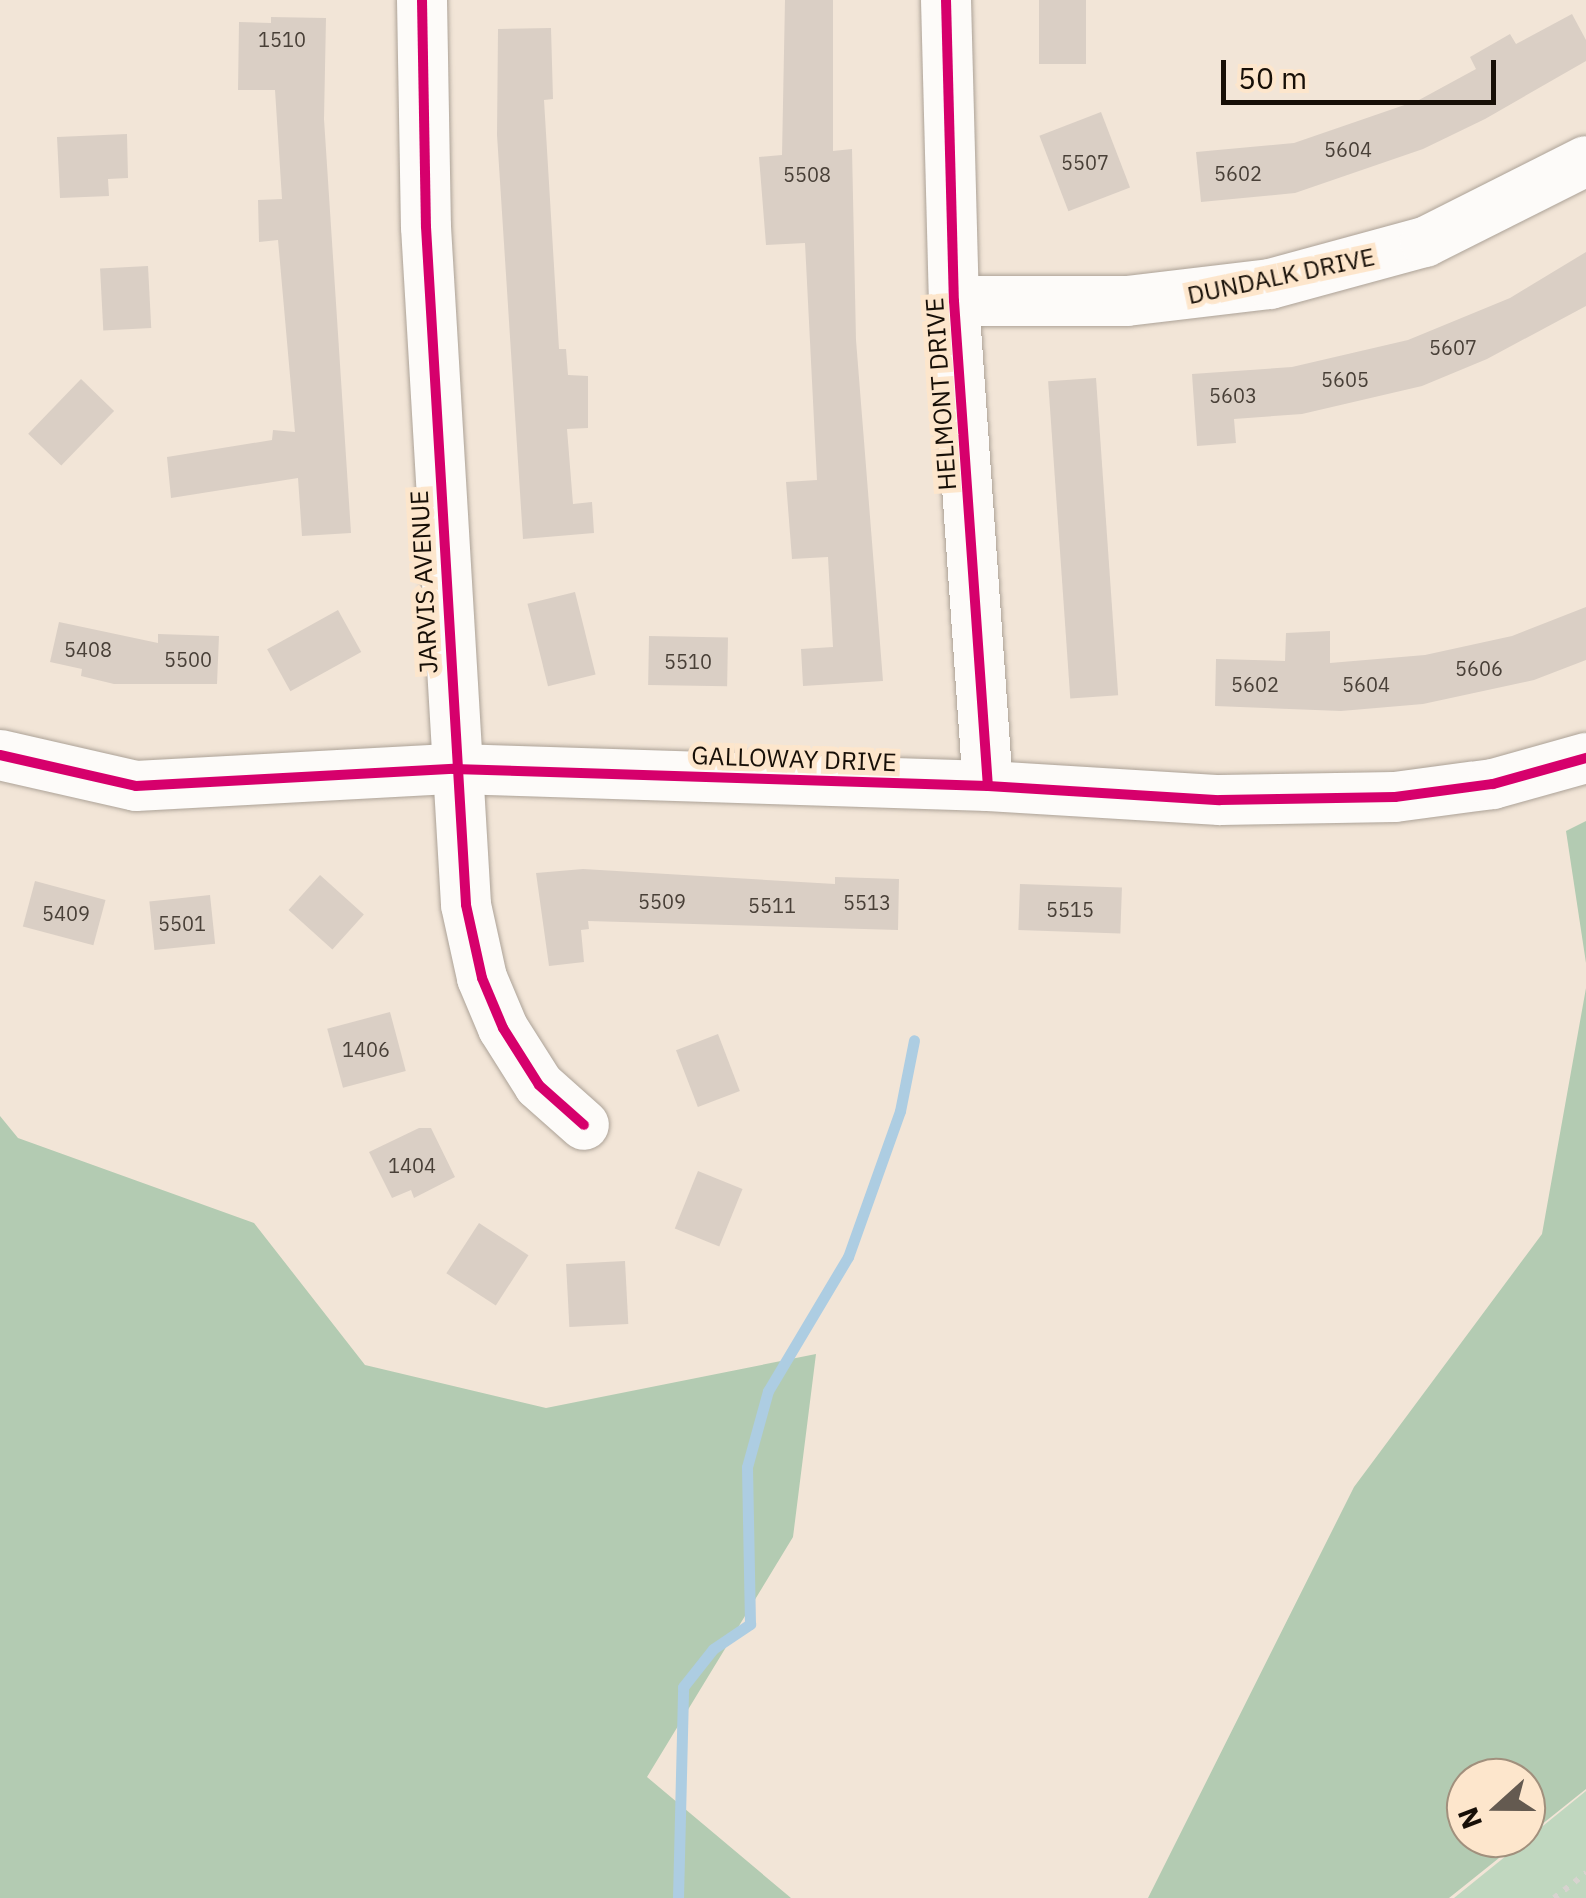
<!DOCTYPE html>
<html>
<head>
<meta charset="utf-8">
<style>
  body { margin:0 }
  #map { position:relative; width:1586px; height:1898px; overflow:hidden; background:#f2e5d7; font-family:"IBM Plex Sans",sans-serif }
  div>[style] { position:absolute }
  .green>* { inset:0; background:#c0d7bf }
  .forest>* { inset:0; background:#b3cbb2 }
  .stream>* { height:11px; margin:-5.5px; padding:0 5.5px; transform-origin:5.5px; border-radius:5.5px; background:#adcde2 }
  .building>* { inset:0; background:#dacfc5; transform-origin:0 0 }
  .path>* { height:6px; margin-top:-3px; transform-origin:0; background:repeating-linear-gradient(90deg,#d7d3cf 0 5px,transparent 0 13px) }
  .roads { filter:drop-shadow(0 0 2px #aca297) drop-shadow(0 0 2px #aca297) }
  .minor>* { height:50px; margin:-25px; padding:0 25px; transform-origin:25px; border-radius:25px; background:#fdfbf9 }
  .cycleway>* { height:10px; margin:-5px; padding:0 5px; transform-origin:5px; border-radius:5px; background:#d6006c }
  span { translate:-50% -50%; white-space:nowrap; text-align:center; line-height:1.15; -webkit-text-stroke:10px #fde6cc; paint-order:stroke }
  .number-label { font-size:20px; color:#494038 }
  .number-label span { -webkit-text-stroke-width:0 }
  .street-label { font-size:25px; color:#170f07 }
  .north { position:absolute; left:1446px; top:1758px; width:100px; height:100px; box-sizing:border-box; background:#fde6cc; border:2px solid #a1907d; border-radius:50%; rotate:249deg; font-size:28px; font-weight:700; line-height:40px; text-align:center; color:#170f07 }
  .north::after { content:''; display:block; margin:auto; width:35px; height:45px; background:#645a50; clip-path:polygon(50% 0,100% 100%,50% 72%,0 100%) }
  .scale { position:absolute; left:1221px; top:60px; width:275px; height:45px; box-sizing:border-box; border:5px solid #170f07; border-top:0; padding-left:12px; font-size:30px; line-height:35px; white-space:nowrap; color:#170f07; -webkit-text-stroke:8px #fde6cc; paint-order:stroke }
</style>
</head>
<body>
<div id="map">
  <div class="green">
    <i style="clip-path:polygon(1586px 1791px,1586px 1898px,1454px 1898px)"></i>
  </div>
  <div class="forest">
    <i style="clip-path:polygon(1586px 821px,1586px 963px,1566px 831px)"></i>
    <i style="clip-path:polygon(1586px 988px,1586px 1789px,1526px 1837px,1526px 1778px,1466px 1778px,1466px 1838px,1524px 1838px,1449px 1898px,1148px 1898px,1354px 1487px,1542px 1234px)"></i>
    <i style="clip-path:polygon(0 1116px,18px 1138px,254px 1223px,365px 1365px,546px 1408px,816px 1354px,793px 1537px,647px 1777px,791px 1898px,0 1898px)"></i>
  </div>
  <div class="stream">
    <i style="left:678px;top:1898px;width:211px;rotate:-88.6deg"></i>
    <i style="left:683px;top:1687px;width:48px;rotate:-51.7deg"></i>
    <i style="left:713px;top:1649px;width:45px;rotate:-34deg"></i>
    <i style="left:750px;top:1624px;width:157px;rotate:-91.1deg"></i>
    <i style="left:747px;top:1467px;width:79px;rotate:-74.6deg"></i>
    <i style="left:768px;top:1391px;width:156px;rotate:-59.2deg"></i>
    <i style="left:848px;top:1257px;width:155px;rotate:-70.4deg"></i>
    <i style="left:900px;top:1111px;width:72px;rotate:-78.8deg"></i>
  </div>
  <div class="building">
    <i style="clip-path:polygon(785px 0,833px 0,833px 151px,852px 149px,856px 340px,883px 681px,803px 686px,801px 649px,833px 647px,828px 557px,792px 559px,786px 482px,817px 480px,805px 243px,766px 245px,759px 157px,782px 155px)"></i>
    <i style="left:1039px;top:0;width:47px;height:64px"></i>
    <i style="clip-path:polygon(1572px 14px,1586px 40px,1586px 61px,1485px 119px,1423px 149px,1295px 193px,1201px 202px,1196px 152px,1294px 143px,1419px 100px,1476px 69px,1470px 57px,1510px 34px,1516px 44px)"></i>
    <i style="clip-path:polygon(271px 17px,326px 18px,324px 119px,351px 533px,302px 536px,298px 478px,171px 498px,167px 457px,272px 440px,273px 430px,295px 432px,278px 240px,259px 242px,258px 200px,282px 199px,275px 90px,238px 90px,239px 22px,271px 23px)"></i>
    <i style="clip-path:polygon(551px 28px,553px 99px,544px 100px,559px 349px,566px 349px,568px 375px,588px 376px,588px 428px,567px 429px,573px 504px,592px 502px,594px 533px,523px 539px,497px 135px,498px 29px)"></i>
    <i style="left:1101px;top:112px;width:81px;height:66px;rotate:69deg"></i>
    <i style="clip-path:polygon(127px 134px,128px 178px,108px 179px,109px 196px,60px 198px,57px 137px)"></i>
    <i style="clip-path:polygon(1586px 252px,1586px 306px,1487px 359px,1422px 386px,1302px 414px,1234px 419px,1236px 443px,1197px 446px,1192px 374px,1292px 367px,1408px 340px,1510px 298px)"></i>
    <i style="left:148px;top:266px;width:62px;height:48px;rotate:87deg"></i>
    <i style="left:1096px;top:378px;width:318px;height:48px;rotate:86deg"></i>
    <i style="left:81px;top:379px;width:46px;height:76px;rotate:44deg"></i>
    <i style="left:575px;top:592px;width:85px;height:49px;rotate:76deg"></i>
    <i style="clip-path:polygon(1586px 607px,1586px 660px,1534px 680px,1423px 704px,1341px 711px,1215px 706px,1216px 659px,1285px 661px,1286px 633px,1330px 631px,1330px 663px,1425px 655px,1512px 636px)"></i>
    <i style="left:338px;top:610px;width:48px;height:81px;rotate:61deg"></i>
    <i style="clip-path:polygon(59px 622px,158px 643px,158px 634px,219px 636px,217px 684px,114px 684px,81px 676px,82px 669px,50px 662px)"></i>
    <i style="left:649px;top:636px;width:79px;height:49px;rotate:1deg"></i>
    <i style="clip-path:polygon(583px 869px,835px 884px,835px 877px,899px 879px,898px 930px,588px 921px,589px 929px,581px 930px,584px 962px,549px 966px,536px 873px)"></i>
    <i style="left:320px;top:875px;width:59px;height:47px;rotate:42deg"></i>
    <i style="left:35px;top:881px;width:73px;height:47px;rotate:15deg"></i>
    <i style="left:1020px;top:884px;width:102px;height:46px;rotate:2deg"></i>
    <i style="left:210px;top:895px;width:49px;height:61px;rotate:84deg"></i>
    <i style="left:390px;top:1012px;width:61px;height:65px;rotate:75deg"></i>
    <i style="left:718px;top:1034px;width:61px;height:45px;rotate:69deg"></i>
    <i style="clip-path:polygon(419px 1128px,431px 1128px,455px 1177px,414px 1198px,411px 1190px,392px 1198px,369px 1152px)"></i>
    <i style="left:698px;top:1171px;width:48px;height:62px;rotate:22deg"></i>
    <i style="left:479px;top:1223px;width:59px;height:60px;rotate:33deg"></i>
    <i style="left:625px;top:1261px;width:63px;height:59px;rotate:87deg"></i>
  </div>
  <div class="path">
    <i style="left:1554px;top:1898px;width:41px;rotate:-38deg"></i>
  </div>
  <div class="roads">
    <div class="minor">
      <i style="left:422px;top:0;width:227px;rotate:89deg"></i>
      <i style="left:426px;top:227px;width:679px;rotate:86.62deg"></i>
      <i style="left:466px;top:905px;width:75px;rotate:77.6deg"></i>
      <i style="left:482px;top:978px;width:54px;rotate:67.2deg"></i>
      <i style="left:503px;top:1028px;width:67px;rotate:57.7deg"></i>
      <i style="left:539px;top:1085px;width:60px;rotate:41.6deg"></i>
      <i style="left:946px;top:0;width:301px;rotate:88.5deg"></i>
      <i style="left:954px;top:301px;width:486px;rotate:86deg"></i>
      <i style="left:954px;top:301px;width:173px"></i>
      <i style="left:1127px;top:301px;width:144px;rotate:-6.8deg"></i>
      <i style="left:1270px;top:284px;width:161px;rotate:-15.2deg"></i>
      <i style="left:1425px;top:242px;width:180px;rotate:-26.7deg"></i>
      <i style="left:0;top:755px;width:139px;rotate:12.8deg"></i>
      <i style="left:136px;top:786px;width:318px;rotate:-3.1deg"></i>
      <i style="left:454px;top:769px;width:534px;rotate:1.82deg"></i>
      <i style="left:988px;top:786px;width:232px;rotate:3.5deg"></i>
      <i style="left:1220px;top:800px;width:175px;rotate:-1deg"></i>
      <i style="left:1395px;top:797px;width:99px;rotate:-7.6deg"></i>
      <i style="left:1493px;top:784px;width:97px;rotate:-15.6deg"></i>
    </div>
  </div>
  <div class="cycleway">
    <i style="left:422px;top:0;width:227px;rotate:89deg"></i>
    <i style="left:426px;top:227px;width:679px;rotate:86.62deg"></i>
    <i style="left:466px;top:905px;width:75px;rotate:77.6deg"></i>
    <i style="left:482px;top:978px;width:54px;rotate:67.2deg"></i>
    <i style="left:503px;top:1028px;width:67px;rotate:57.7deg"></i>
    <i style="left:539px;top:1085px;width:60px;rotate:41.6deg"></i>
    <i style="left:946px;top:0;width:301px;rotate:88.5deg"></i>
    <i style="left:954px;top:301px;width:486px;rotate:86deg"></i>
    <i style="left:0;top:755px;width:139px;rotate:12.8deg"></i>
    <i style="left:136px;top:786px;width:318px;rotate:-3.1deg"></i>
    <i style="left:454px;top:769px;width:534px;rotate:1.82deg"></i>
    <i style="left:988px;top:786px;width:232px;rotate:3.5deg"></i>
    <i style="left:1220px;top:800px;width:175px;rotate:-1deg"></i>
    <i style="left:1395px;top:797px;width:99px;rotate:-7.6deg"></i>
    <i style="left:1493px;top:784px;width:97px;rotate:-15.6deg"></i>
  </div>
  <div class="number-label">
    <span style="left:282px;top:39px">1510</span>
    <span style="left:1348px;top:149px">5604</span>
    <span style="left:1085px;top:162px">5507</span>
    <span style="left:1238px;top:173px">5602</span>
    <span style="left:807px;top:174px">5508</span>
    <span style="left:1453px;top:347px">5607</span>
    <span style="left:1345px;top:379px">5605</span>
    <span style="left:1233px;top:395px">5603</span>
    <span style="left:88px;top:649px">5408</span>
    <span style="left:188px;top:659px">5500</span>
    <span style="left:688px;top:661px">5510</span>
    <span style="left:1479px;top:668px">5606</span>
    <span style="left:1255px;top:684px">5602</span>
    <span style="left:1366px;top:684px">5604</span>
    <span style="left:662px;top:901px">5509</span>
    <span style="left:867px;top:902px">5513</span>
    <span style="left:772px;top:905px">5511</span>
    <span style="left:1070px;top:909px">5515</span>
    <span style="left:66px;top:913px">5409</span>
    <span style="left:182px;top:923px">5501</span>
    <span style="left:366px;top:1049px">1406</span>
    <span style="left:412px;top:1165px">1404</span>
  </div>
  <div class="street-label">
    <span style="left:1281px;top:276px;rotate:-12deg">DUNDALK DRIVE</span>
    <span style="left:941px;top:394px;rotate:-94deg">HELMONT DRIVE</span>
    <span style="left:424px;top:582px;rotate:-93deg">JARVIS AVENUE</span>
    <span style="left:794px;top:759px;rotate:2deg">GALLOWAY DRIVE</span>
  </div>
  <div class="north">N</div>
  <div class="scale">50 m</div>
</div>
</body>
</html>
